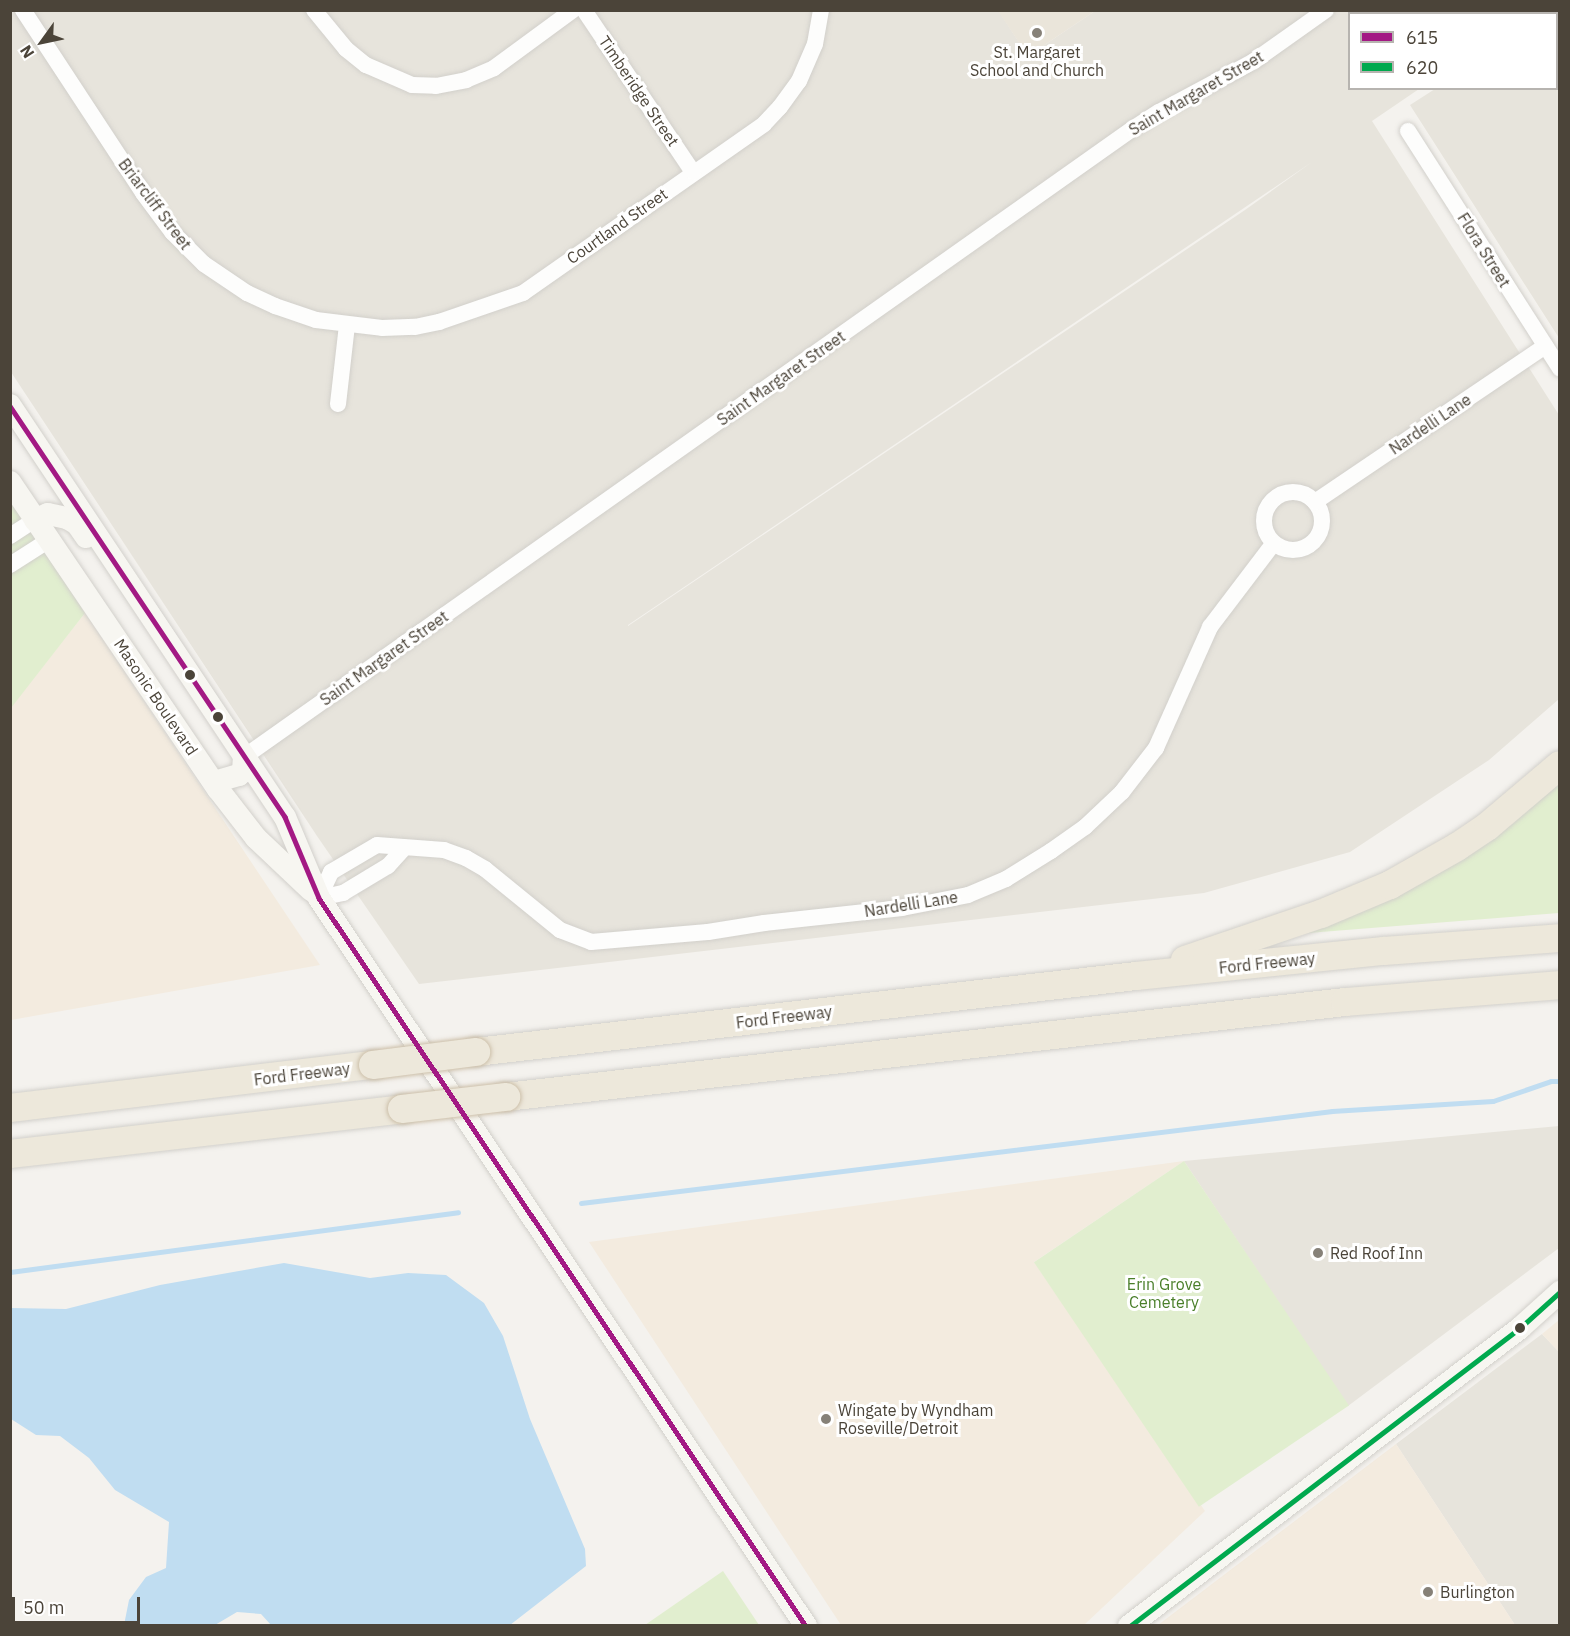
<!DOCTYPE html>
<html>
<head>
<meta charset="utf-8">
<style>
  body { margin:0 }
  #map { position:relative; width:1570px; height:1636px; overflow:hidden; background:#f4f2ee; font-family:"IBM Plex Sans",sans-serif }
  div>[style] { position:absolute }
  .residential>* { inset:0; background:#e7e4dc }
  .commercial>* { inset:0; background:#f3ebdf }
  .education>* { inset:0; background:#eae5da }
  .green>* { inset:0; background:#e1eecf; transform-origin:0 0 }
  .water>* { inset:0; background:#c0ddf1 }
  .stream>* { height:5px; margin:-2.5px; padding:0 2.5px; transform-origin:2.5px; border-radius:2.5px; background:#c0ddf1 }
  .roads { filter:drop-shadow(0 0 2px #d2d0cb) drop-shadow(0 0 2px #d2d0cb) }
  .minor>* { height:16px; margin:-8px; padding:0 8px; transform-origin:8px; border-radius:8px; background:#fdfdfc }
  .minor>.ring { margin:-8px; padding:0; box-sizing:content-box; background:none; border:16px solid #fdfdfc; border-radius:50% }
  .secondary>* { height:22px; margin:-11px; padding:0 11px; transform-origin:11px; border-radius:11px; background:#f7f6f1 }
  .motorway>* { height:28px; margin:-14px; padding:0 14px; transform-origin:14px; border-radius:14px; background:#ede8db }
  .bridges { filter:drop-shadow(0 0 2px #ccbfa9) drop-shadow(0 0 2px #ccbfa9) }
  .motorway-bridge>* { height:28px; margin:-14px; padding:0 14px; transform-origin:14px; border-radius:14px; background:#ede8db }
  .bus-1>* { height:4.5px; margin:-2.25px; padding:0 2.25px; transform-origin:2.25px; border-radius:2.25px; background:#a31984 }
  .bus-2>* { height:4.5px; margin:-2.25px; padding:0 2.25px; transform-origin:2.25px; border-radius:2.25px; background:#00a94e }
  .dots>* { width:16px; height:16px; translate:-50% -50%; box-sizing:border-box; border:3px solid #fff; border-radius:50% }
  span { translate:-50% -50%; white-space:nowrap; text-align:center; line-height:1.15; -webkit-text-stroke:6px #fff; paint-order:stroke }
  .poi-label { font-size:16px; color:#4b4439 }
  .left { translate:0 -50%; text-align:left }
  .street-label { font-size:16px; color:#4b4439 }
  .park-label { font-size:16px; color:#4a7f2a }
  .frame { position:absolute; inset:0; border:12px solid #4b4439; pointer-events:none }
  .legend { position:absolute; left:1348px; top:12px; width:210px; height:78px; box-sizing:border-box; background:#fff; border:2px solid #b7b4b0; margin:0; padding:8px 10px; list-style:none; font-size:18px; color:#4b4439 }
  .legend li { display:flex; align-items:center; gap:12px; height:30px }
  .legend b { width:30px; border:2px solid #b7b4b0 }
  .north { position:absolute; left:12px; top:12px; width:60px; height:60px; -webkit-text-stroke:4px #fff; paint-order:stroke; rotate:237deg; font-size:16px; font-weight:700; line-height:24px; text-align:center; color:#4b4439 }
  .north::after { content:''; display:block; margin:auto; width:21px; height:27px; background:#4b4439; clip-path:polygon(50% 0,100% 100%,50% 72%,0 100%) }
  .scale { position:absolute; left:12px; top:1597px; width:128px; height:27px; box-sizing:border-box; border:3px solid #4b4439; border-top:0; padding-left:8px; font-size:18px; line-height:21px; white-space:nowrap; color:#4b4439; -webkit-text-stroke:4px #fff; paint-order:stroke }
</style>
</head>
<body>
<div id="map">
  <div class="residential">
    <i style="clip-path:polygon(evenodd,998px 10px,1028px 56px,1095px 11px,1534px 11px,1530px 14px,1350px 14px,1350px 88px,1419px 89px,1372px 121px,1559px 415px,1559px 699px,1489px 760px,1350px 852px,1204px 893px,419px 984px,317px 836px,11px 372px,10px 11px,998px 10px,1312px 162px,1245px 210px,628px 626px,628px 625px,1312px 162px)"></i>
    <i style="clip-path:polygon(1548px 11px,1560px 11px,1559px 338px,1410px 105px,1435px 89px,1556px 88px,1556px 14px,1544px 13px)"></i>
    <i style="clip-path:polygon(1559px 1126px,1559px 1248px,1348px 1406px,1184px 1161px)"></i>
    <i style="clip-path:polygon(1542px 1334px,1559px 1352px,1559px 1625px,1515px 1625px,1396px 1444px)"></i>
  </div>
  <div class="commercial">
    <i style="clip-path:polygon(85px 613px,320px 965px,11px 1020px,10px 708px)"></i>
    <i style="clip-path:polygon(1184px 1161px,1034px 1262px,1205px 1511px,1084px 1625px,841px 1625px,589px 1242px)"></i>
    <i style="clip-path:polygon(1559px 1320px,1559px 1352px,1542px 1334px)"></i>
    <i style="clip-path:polygon(1396px 1444px,1515px 1625px,1158px 1625px)"></i>
  </div>
  <div class="education">
    <i style="clip-path:polygon(998px 11px,1095px 11px,1028px 56px)"></i>
  </div>
  <div class="green">
    <i style="clip-path:polygon(10px 500px,85px 613px,11px 708px,10px 708px)"></i>
    <i style="clip-path:polygon(1559px 778px,1559px 913px,1308px 933px)"></i>
    <i style="left:1184px;top:1161px;width:295px;height:181px;rotate:56deg"></i>
    <i style="clip-path:polygon(723px 1571px,759px 1625px,645px 1625px)"></i>
  </div>
  <div class="water">
    <i style="clip-path:polygon(284px 1263px,370px 1278px,408px 1273px,446px 1275px,484px 1303px,503px 1336px,530px 1419px,585px 1549px,586px 1566px,510px 1625px,271px 1625px,261px 1614px,237px 1612px,215px 1625px,124px 1625px,129px 1600px,146px 1577px,166px 1568px,169px 1522px,115px 1490px,89px 1458px,60px 1436px,36px 1435px,11px 1419px,11px 1308px,66px 1309px,160px 1285px)"></i>
  </div>
  <div class="stream">
    <i style="left:581px;top:1203px;width:757px;rotate:-6.98deg"></i>
    <i style="left:1332px;top:1111px;width:161px;rotate:-3.6deg"></i>
    <i style="left:1493px;top:1101px;width:61px;rotate:-19deg"></i>
    <i style="left:1551px;top:1081px;width:9px"></i>
    <i style="left:10px;top:1272px;width:452px;rotate:-7.6deg"></i>
  </div>
  <div class="roads">
    <div class="minor">
      <i style="left:23px;top:10px;width:219px;rotate:56.7deg"></i>
      <i style="left:143px;top:193px;width:49px;rotate:53.4deg"></i>
      <i style="left:172px;top:232px;width:45px;rotate:45deg"></i>
      <i style="left:204px;top:264px;width:52px;rotate:34deg"></i>
      <i style="left:247px;top:293px;width:31px;rotate:25deg"></i>
      <i style="left:275px;top:306px;width:43px;rotate:18.9deg"></i>
      <i style="left:316px;top:320px;width:66px;rotate:6.9deg"></i>
      <i style="left:382px;top:328px;width:33px;rotate:-2deg"></i>
      <i style="left:415px;top:327px;width:25px;rotate:-12deg"></i>
      <i style="left:439px;top:322px;width:89px;rotate:-19deg"></i>
      <i style="left:523px;top:293px;width:294px;rotate:-35deg"></i>
      <i style="left:764px;top:124px;width:23px;rotate:-47deg"></i>
      <i style="left:780px;top:107px;width:32px;rotate:-54deg"></i>
      <i style="left:799px;top:81px;width:40px;rotate:-66.6deg"></i>
      <i style="left:815px;top:44px;width:35px;rotate:-80deg"></i>
      <i style="left:314px;top:10px;width:50px;rotate:50.6deg"></i>
      <i style="left:346px;top:49px;width:26px;rotate:39deg"></i>
      <i style="left:366px;top:65px;width:50px;rotate:23.5deg"></i>
      <i style="left:412px;top:85px;width:24px;rotate:2deg"></i>
      <i style="left:436px;top:86px;width:31px;rotate:-11deg"></i>
      <i style="left:466px;top:80px;width:30px;rotate:-23deg"></i>
      <i style="left:494px;top:68px;width:98px;rotate:-36.3deg"></i>
      <i style="left:584px;top:10px;width:195px;rotate:56.1deg"></i>
      <i style="left:1526px;top:14px;width:6px;rotate:-45deg"></i>
      <i style="left:1408px;top:131px;width:282px;rotate:57.4deg"></i>
      <i style="left:338px;top:404px;width:80px;rotate:-83.5deg"></i>
      <i class="ring" style="left:1264px;top:492px;width:42px;height:42px"></i>
      <i style="left:1315px;top:502px;width:278px;rotate:-34.1deg"></i>
      <i style="left:10px;top:536px;width:30px;rotate:-33deg"></i>
      <i style="left:10px;top:565px;width:46px;rotate:-32.7deg"></i>
      <i style="left:244px;top:757px;width:1086px;rotate:-35.26deg"></i>
      <i style="left:1131px;top:130px;width:33px;rotate:-33deg"></i>
      <i style="left:1159px;top:112px;width:108px;rotate:-28.2deg"></i>
      <i style="left:1254px;top:61px;width:88px;rotate:-35.3deg"></i>
      <i style="left:319px;top:898px;width:29px;rotate:-65deg"></i>
      <i style="left:331px;top:872px;width:53px;rotate:-30.4deg"></i>
      <i style="left:377px;top:845px;width:67px;rotate:4.3deg"></i>
      <i style="left:444px;top:850px;width:23px;rotate:20deg"></i>
      <i style="left:466px;top:858px;width:22px;rotate:30deg"></i>
      <i style="left:485px;top:869px;width:97px;rotate:39.1deg"></i>
      <i style="left:560px;top:930px;width:33px;rotate:21deg"></i>
      <i style="left:591px;top:942px;width:117px;rotate:-4.9deg"></i>
      <i style="left:708px;top:932px;width:57px;rotate:-9.1deg"></i>
      <i style="left:764px;top:923px;width:139px;rotate:-6.2deg"></i>
      <i style="left:902px;top:908px;width:67px;rotate:-11.1deg"></i>
      <i style="left:968px;top:895px;width:41px;rotate:-22.8deg"></i>
      <i style="left:1006px;top:879px;width:53px;rotate:-31.9deg"></i>
      <i style="left:1051px;top:851px;width:42px;rotate:-35.2deg"></i>
      <i style="left:1085px;top:827px;width:51px;rotate:-43.4deg"></i>
      <i style="left:1122px;top:792px;width:56px;rotate:-52.3deg"></i>
      <i style="left:1156px;top:748px;width:133px;rotate:-65.9deg"></i>
      <i style="left:1210px;top:627px;width:104px;rotate:-52.8deg"></i>
      <i style="left:319px;top:898px;width:25px;rotate:-12deg"></i>
      <i style="left:343px;top:893px;width:52px;rotate:-31deg"></i>
      <i style="left:388px;top:866px;width:25px;rotate:-48deg"></i>
    </div>
    <div class="secondary">
      <i style="left:10px;top:405px;width:495px;rotate:56.3deg"></i>
      <i style="left:285px;top:817px;width:88px;rotate:67.2deg"></i>
      <i style="left:319px;top:898px;width:876px;rotate:56.22deg"></i>
      <i style="left:10px;top:482px;width:371px;rotate:55.9deg"></i>
      <i style="left:218px;top:789px;width:62px;rotate:52.2deg"></i>
      <i style="left:256px;top:838px;width:76px;rotate:43.4deg"></i>
      <i style="left:35px;top:520px;width:14px;rotate:-25deg"></i>
      <i style="left:48px;top:514px;width:19px;rotate:12deg"></i>
      <i style="left:67px;top:518px;width:12px;rotate:31deg"></i>
      <i style="left:77px;top:524px;width:16px;rotate:55deg"></i>
      <i style="left:214px;top:782px;width:26px;rotate:-16deg"></i>
      <i style="left:239px;top:775px;width:6px;rotate:-45deg"></i>
      <i style="left:243px;top:771px;width:14px;rotate:-86deg"></i>
      <i style="left:1129px;top:1626px;width:492px;rotate:-37.3deg"></i>
      <i style="left:1520px;top:1328px;width:54px;rotate:-42deg"></i>
    </div>
    <div class="motorway">
      <i style="left:1185px;top:960px;width:144px;rotate:-18.7deg"></i>
      <i style="left:1321px;top:914px;width:75px;rotate:-22.8deg"></i>
      <i style="left:1390px;top:885px;width:77px;rotate:-29.6deg"></i>
      <i style="left:1457px;top:847px;width:37px;rotate:-34deg"></i>
      <i style="left:1488px;top:826px;width:94px;rotate:-40.3deg"></i>
      <i style="left:476px;top:1052px;width:664px;rotate:-6.57deg"></i>
      <i style="left:1136px;top:976px;width:249px;rotate:-5.8deg"></i>
      <i style="left:1384px;top:951px;width:176px;rotate:-4.2deg"></i>
      <i style="left:506px;top:1097px;width:844px;rotate:-6.46deg"></i>
      <i style="left:1345px;top:1002px;width:216px;rotate:-4.5deg"></i>
      <i style="left:10px;top:1108px;width:366px;rotate:-6.8deg"></i>
      <i style="left:10px;top:1154px;width:395px;rotate:-6.5deg"></i>
    </div>
  </div>
  <div class="bridges">
    <div class="motorway-bridge">
      <i style="left:373px;top:1065px;width:104px;rotate:-7.2deg"></i>
      <i style="left:402px;top:1109px;width:105px;rotate:-6.6deg"></i>
    </div>
  </div>
  <div class="bus-1">
    <i style="left:10px;top:406px;width:495px;rotate:56.2deg"></i>
    <i style="left:285px;top:817px;width:88px;rotate:67.2deg"></i>
    <i style="left:319px;top:898px;width:876px;rotate:56.22deg"></i>
  </div>
  <div class="bus-2">
    <i style="left:1130px;top:1626px;width:491px;rotate:-37.4deg"></i>
    <i style="left:1520px;top:1328px;width:54px;rotate:-42deg"></i>
  </div>
  <div class="dots">
    <i style="left:1037px;top:33px;background:#868178"></i>
    <i style="left:190px;top:675px;background:#4b4439"></i>
    <i style="left:218px;top:717px;background:#4b4439"></i>
    <i style="left:1318px;top:1253px;background:#868178"></i>
    <i style="left:1520px;top:1328px;background:#4b4439"></i>
    <i style="left:826px;top:1419px;background:#868178"></i>
    <i style="left:1428px;top:1592px;background:#868178"></i>
  </div>
  <div class="poi-label">
    <span style="left:1037px;top:61px">St. Margaret<br>School and Church</span>
    <span class="left" style="left:1330px;top:1253px">Red Roof Inn</span>
    <span class="left" style="left:838px;top:1419px">Wingate by Wyndham<br>Roseville/Detroit</span>
    <span class="left" style="left:1440px;top:1592px">Burlington</span>
  </div>
  <div class="street-label">
    <span style="left:639px;top:91px;rotate:56deg">Timberidge Street</span>
    <span style="left:1196px;top:93px;rotate:-30deg">Saint Margaret Street</span>
    <span style="left:155px;top:204px;rotate:53deg">Briarcliff Street</span>
    <span style="left:617px;top:226px;rotate:-35deg">Courtland Street</span>
    <span style="left:1484px;top:250px;rotate:58deg">Flora Street</span>
    <span style="left:781px;top:378px;rotate:-35deg">Saint Margaret Street</span>
    <span style="left:1430px;top:424px;rotate:-34deg">Nardelli Lane</span>
    <span style="left:384px;top:658px;rotate:-35deg">Saint Margaret Street</span>
    <span style="left:156px;top:697px;rotate:56deg">Masonic Boulevard</span>
    <span style="left:911px;top:904px;rotate:-9deg">Nardelli Lane</span>
    <span style="left:1267px;top:963px;rotate:-6deg">Ford Freeway</span>
    <span style="left:784px;top:1017px;rotate:-7deg">Ford Freeway</span>
    <span style="left:302px;top:1074px;rotate:-7deg">Ford Freeway</span>
  </div>
  <div class="park-label">
    <span style="left:1164px;top:1293px">Erin Grove<br>Cemetery</span>
  </div>
  <div class="frame"></div>
  <ul class="legend">
  <li><b style="height:8px;background:#a31984"></b>615</li>
  <li><b style="height:8px;background:#00a94e"></b>620</li>
  </ul>
  <div class="north">N</div>
  <div class="scale">50 m</div>
</div>
</body>
</html>
